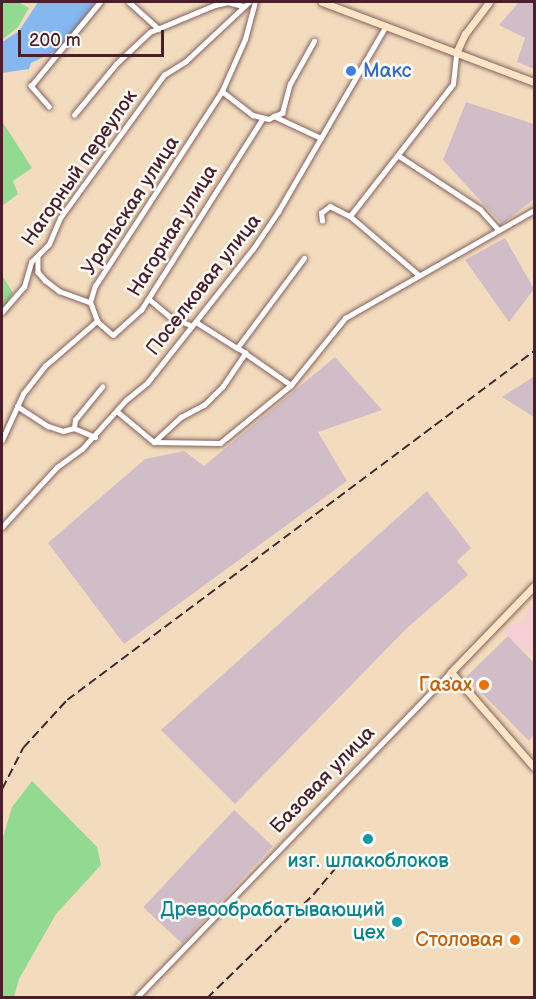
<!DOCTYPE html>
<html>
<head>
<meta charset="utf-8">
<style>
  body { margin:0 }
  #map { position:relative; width:536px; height:999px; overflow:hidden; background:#f3dcbe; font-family:"Balsamiq Sans",sans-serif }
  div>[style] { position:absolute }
  .built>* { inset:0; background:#f6cfd5 }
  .industrial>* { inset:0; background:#d1bdc8; transform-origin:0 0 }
  .green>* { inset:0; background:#92d992 }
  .water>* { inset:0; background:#85b7f1 }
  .roads { filter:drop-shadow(0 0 2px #85615e) drop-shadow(0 0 2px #85615e) }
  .street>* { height:4.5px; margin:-2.25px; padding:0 2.25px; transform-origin:2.25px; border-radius:2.25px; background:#fff }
  .secondary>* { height:7px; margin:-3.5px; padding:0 3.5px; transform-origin:3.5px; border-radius:3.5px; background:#ffe4c6 }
  .rail>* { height:1.5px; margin-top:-0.75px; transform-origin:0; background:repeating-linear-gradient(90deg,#4a1f2b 0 9px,transparent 0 13.5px) }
  .dots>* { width:16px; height:16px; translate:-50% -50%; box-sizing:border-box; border:3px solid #fdfcf7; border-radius:50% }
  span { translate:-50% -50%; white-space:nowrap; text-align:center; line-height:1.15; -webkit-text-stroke:5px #fdfcf7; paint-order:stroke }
  .shop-label { font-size:20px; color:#366cbe }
  .left { translate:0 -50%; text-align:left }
  .street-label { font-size:20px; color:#4a1f2b }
  .food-label { font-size:20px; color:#c56008 }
  .right { translate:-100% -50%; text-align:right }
  .culture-label { font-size:20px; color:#0d838f }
  .frame { position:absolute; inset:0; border:3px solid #4a1f2b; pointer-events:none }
  .scale { position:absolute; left:18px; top:30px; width:146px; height:27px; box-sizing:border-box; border:3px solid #4a1f2b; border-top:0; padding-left:8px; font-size:18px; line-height:21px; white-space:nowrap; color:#4a1f2b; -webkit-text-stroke:4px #fdfcf7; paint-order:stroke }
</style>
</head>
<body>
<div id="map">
  <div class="built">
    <i style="clip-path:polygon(534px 606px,534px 655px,533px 656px,503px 634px,507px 627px,524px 619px,528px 608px)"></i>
  </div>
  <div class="industrial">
    <i style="clip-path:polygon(519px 2px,534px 2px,534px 69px,517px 62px,525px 38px,499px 25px)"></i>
    <i style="clip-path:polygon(466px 102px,534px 124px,534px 199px,502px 224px,443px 160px)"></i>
    <i style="clip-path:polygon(505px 238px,534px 289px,509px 322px,465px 260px)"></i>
    <i style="clip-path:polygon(335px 357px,382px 410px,318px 432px,347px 481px,124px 644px,48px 543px,145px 459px,184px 451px,204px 466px)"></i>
    <i style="clip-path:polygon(533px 377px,534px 378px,534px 417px,502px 397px)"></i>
    <i style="clip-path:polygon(427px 491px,471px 548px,457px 561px,468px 575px,407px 628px,235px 804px,161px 730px)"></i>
    <i style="clip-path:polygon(508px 636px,534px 663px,534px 735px,529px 741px,466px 677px)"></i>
    <i style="left:234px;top:810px;width:53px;height:133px;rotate:43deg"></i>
  </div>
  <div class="green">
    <i style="clip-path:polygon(2px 2px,18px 2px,29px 8px,18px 27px,2px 40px)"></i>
    <i style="clip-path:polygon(2px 121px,32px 168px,13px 181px,18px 194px,2px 206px)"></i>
    <i style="clip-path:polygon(2px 275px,13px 293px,2px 311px)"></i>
    <i style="clip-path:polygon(32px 781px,97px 847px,101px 865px,56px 914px,19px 979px,14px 997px,2px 997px,2px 841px,12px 807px)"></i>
  </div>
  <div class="water">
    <i style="clip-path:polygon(38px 2px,96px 2px,60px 49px,31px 63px,29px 69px,2px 73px,2px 42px,19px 31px)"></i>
  </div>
  <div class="roads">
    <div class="street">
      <i style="left:129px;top:2px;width:40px;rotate:42deg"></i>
      <i style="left:222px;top:91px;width:39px;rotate:38deg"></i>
      <i style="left:253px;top:115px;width:16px;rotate:14deg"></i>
      <i style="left:269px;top:119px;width:6px;rotate:-31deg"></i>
      <i style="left:274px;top:116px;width:52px;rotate:25.1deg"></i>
      <i style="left:49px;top:107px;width:28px;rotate:-131deg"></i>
      <i style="left:31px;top:86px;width:109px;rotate:-50.6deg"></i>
      <i style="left:74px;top:115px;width:66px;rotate:-50.5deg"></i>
      <i style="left:116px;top:64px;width:47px;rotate:-43.3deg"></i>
      <i style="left:150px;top:32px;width:70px;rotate:-22.6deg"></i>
      <i style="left:215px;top:5px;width:13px;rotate:-13deg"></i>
      <i style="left:228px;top:2px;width:16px;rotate:15deg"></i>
      <i style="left:274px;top:116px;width:9px;rotate:-21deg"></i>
      <i style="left:282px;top:113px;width:30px;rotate:-75deg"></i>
      <i style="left:290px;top:84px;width:49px;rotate:-60.8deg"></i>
      <i style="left:399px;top:156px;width:97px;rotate:33.2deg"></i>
      <i style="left:480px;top:209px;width:28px;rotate:48deg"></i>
      <i style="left:350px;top:216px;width:167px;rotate:-52deg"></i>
      <i style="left:453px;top:84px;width:31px;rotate:-84deg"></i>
      <i style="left:322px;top:221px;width:8px;rotate:-97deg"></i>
      <i style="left:321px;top:213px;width:11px;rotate:-38deg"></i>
      <i style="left:330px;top:206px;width:22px;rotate:27deg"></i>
      <i style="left:350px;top:216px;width:91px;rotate:40.5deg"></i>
      <i style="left:38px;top:256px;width:16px;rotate:90deg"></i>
      <i style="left:38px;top:272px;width:11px;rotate:49deg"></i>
      <i style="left:45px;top:280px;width:18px;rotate:38deg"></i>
      <i style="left:59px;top:291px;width:33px;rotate:20deg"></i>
      <i style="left:149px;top:299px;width:26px;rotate:40deg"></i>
      <i style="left:169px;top:316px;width:25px;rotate:23deg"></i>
      <i style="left:2px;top:312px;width:33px;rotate:-49deg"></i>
      <i style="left:24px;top:287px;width:26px;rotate:-74deg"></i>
      <i style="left:31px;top:262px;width:25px;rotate:-45deg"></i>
      <i style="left:49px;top:244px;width:28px;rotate:-67deg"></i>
      <i style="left:60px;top:218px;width:177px;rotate:-54deg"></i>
      <i style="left:164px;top:75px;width:26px;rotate:-32deg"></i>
      <i style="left:186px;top:61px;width:86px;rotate:-43.1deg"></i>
      <i style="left:97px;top:321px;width:21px;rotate:41deg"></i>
      <i style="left:113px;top:335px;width:38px;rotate:-42deg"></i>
      <i style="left:141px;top:310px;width:227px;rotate:-57.6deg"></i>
      <i style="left:196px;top:322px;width:49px;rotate:32.4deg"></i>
      <i style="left:245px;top:353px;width:56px;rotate:34.8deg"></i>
      <i style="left:17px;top:406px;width:37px;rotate:33deg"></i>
      <i style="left:48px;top:426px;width:16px;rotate:18deg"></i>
      <i style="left:63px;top:431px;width:11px;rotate:-15deg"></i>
      <i style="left:74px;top:428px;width:23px;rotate:23deg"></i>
      <i style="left:118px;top:412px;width:47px;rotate:39.8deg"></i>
      <i style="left:154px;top:442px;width:66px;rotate:0.9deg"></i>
      <i style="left:220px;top:443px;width:92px;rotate:-39.2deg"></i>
      <i style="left:291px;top:385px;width:86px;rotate:-51.1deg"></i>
      <i style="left:345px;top:318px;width:218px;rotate:-29.7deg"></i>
      <i style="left:74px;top:428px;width:8px;rotate:-83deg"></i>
      <i style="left:75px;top:420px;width:43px;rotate:-50.7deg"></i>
      <i style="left:2px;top:440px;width:51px;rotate:-65.5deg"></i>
      <i style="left:23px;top:394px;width:36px;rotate:-52deg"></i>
      <i style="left:45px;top:366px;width:69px;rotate:-40.9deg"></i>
      <i style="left:97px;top:321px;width:20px;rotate:-110deg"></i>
      <i style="left:90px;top:302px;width:17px;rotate:-73deg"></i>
      <i style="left:95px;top:286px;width:233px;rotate:-56.9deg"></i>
      <i style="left:222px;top:91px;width:57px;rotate:-66.1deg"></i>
      <i style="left:245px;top:39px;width:38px;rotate:-75deg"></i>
      <i style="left:154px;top:442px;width:37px;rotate:-43deg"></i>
      <i style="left:181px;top:417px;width:26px;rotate:-28deg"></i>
      <i style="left:204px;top:405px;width:27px;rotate:-45deg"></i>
      <i style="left:223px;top:386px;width:40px;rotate:-56deg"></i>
      <i style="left:245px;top:353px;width:9px;rotate:-148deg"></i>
      <i style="left:237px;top:348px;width:112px;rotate:-53.3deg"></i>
      <i style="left:2px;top:527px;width:81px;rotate:-47.5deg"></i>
      <i style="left:57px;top:467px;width:31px;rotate:-36deg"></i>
      <i style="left:82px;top:449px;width:66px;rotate:-48.1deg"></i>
      <i style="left:126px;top:400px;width:27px;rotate:-39deg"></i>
      <i style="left:147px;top:383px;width:171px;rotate:-51.7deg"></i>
      <i style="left:253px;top:249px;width:45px;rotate:-56deg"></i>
      <i style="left:278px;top:212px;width:215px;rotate:-59.9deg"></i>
      <i style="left:136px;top:998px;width:453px;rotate:-46deg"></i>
    </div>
    <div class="secondary">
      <i style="left:322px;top:2px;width:227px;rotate:20.7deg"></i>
      <i style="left:456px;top:53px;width:21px;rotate:-65deg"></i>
      <i style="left:465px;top:34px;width:40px;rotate:-53deg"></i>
      <i style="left:534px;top:586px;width:120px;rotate:134deg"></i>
      <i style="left:451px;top:672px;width:126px;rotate:48.9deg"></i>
    </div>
  </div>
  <div class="rail">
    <i style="left:2px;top:789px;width:46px;rotate:-62.9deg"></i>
    <i style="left:23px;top:748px;width:65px;rotate:-47.5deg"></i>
    <i style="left:67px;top:700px;width:583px;rotate:-36.77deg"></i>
    <i style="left:207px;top:998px;width:148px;rotate:-44.2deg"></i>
    <i style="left:313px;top:895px;width:47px;rotate:-50.2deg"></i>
  </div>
  <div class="dots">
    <i style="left:351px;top:71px;background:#3f7fe0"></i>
    <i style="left:484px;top:685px;background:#e8710a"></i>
    <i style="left:368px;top:839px;background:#0f9aa8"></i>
    <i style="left:397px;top:922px;background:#0f9aa8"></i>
    <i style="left:515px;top:940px;background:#e8710a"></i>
  </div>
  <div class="shop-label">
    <span class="left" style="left:363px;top:71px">Макс</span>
  </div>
  <div class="street-label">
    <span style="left:80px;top:168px;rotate:-55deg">Нагорный переулок</span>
    <span style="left:131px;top:206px;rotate:-57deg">Уральская улица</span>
    <span style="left:173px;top:231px;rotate:-58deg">Нагорная улица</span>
    <span style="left:204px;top:285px;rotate:-52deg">Поселковая улица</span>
    <span style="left:323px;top:780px;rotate:-46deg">Базовая улица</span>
  </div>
  <div class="food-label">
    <span class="right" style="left:472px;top:685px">Газах</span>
    <span class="right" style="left:503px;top:940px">Столовая</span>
  </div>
  <div class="culture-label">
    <span style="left:368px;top:861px">изг. шлакоблоков</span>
    <span class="right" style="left:385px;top:922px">Древообрабатывающий<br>цех</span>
  </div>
  <div class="frame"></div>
  <div class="scale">200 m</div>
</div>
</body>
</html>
